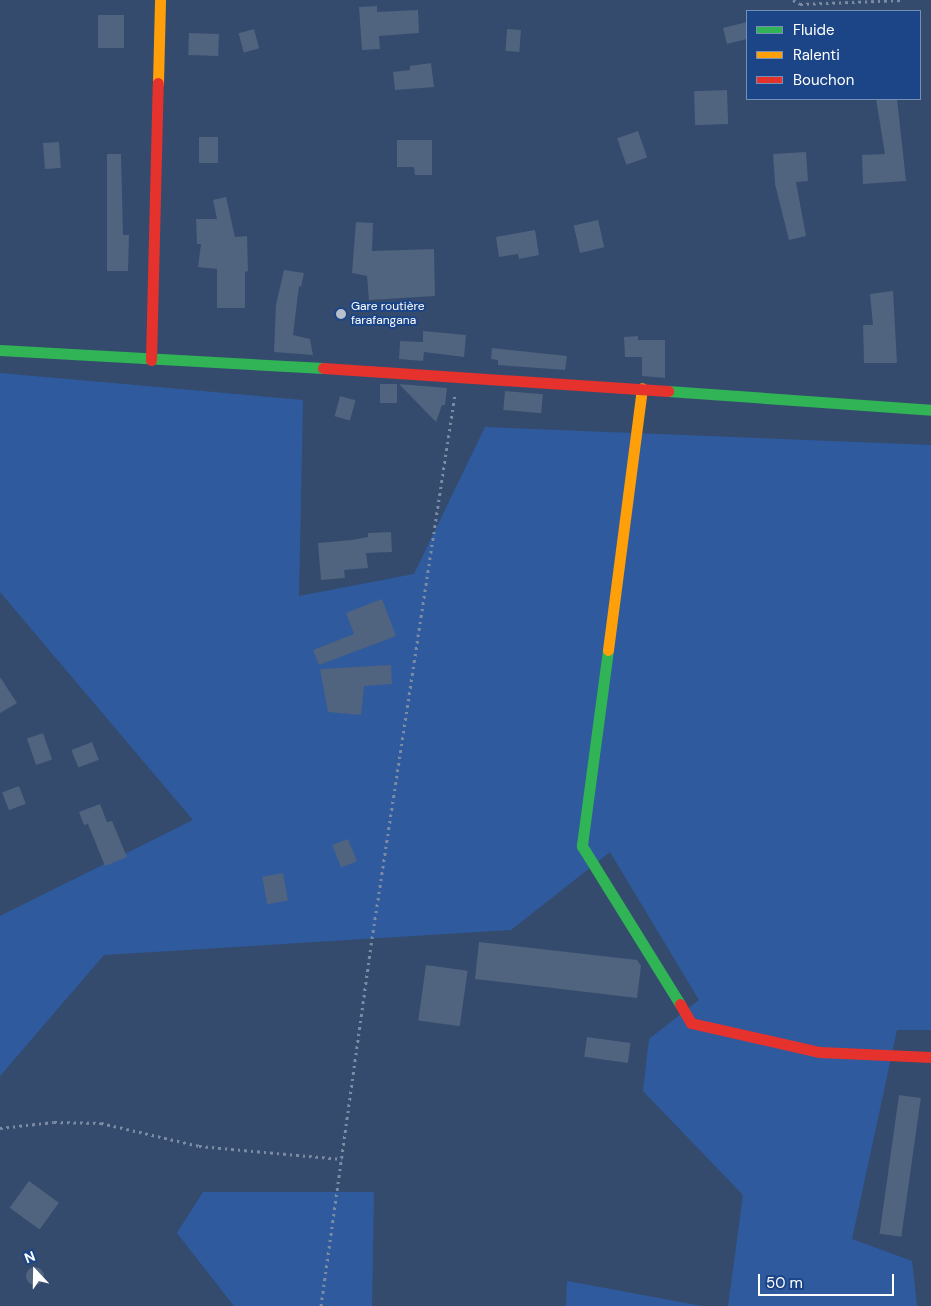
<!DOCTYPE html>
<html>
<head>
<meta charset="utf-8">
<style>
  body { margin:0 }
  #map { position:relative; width:931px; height:1306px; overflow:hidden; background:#344b6e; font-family:"DM Sans",sans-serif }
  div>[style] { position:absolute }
  .green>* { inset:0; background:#2f5b9e }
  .building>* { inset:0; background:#50637f; transform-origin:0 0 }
  .round { border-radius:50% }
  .path>* { height:3px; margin-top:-1.5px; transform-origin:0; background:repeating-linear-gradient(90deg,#7b8ba4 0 2.5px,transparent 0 6.5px) }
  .fast>* { height:11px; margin:-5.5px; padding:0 5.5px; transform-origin:5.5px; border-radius:5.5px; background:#30b455 }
  .slow>* { height:11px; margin:-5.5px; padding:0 5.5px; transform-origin:5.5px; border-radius:5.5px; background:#ff9f0a }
  .jam>* { height:11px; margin:-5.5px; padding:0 5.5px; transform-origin:5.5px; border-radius:5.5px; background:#e5322d }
  .dots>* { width:14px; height:14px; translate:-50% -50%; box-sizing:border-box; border:2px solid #1b4587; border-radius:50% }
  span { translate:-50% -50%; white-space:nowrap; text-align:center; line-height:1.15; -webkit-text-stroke:4px #1b4587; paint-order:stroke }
  .poi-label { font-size:12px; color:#fff }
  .left { translate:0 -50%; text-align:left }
  .legend { position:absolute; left:746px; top:10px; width:175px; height:90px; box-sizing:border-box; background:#1b4587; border:1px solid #768fb7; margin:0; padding:6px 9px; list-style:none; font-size:15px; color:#fff }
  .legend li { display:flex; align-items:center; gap:10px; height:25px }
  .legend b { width:25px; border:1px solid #768fb7 }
  .north { position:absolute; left:10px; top:1246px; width:50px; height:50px; -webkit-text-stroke:4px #1b4587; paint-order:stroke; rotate:339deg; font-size:14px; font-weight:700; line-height:20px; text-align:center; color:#fff }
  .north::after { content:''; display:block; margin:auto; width:18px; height:22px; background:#fff; clip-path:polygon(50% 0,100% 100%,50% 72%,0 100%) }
  .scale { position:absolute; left:758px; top:1274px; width:136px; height:22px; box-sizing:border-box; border:2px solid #fff; border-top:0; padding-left:6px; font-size:15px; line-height:18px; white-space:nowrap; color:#fff; -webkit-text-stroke:4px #1b4587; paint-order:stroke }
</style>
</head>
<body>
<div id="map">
  <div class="green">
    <i style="clip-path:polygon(0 373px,303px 400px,299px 596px,414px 574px,485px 427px,931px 445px,931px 1030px,897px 1030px,852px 1239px,912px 1261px,917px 1306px,728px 1306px,743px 1195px,643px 1091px,649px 1039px,699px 1000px,610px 852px,511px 930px,104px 955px,0 1076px,0 916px,193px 820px,0 592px)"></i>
    <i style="clip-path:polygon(203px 1192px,374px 1192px,372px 1306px,234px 1306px,177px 1233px)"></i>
    <i style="clip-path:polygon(567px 1281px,702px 1306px,566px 1306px)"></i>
  </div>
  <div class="building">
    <i style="clip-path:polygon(377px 6px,377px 12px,418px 10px,419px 33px,379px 36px,380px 49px,362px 50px,359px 7px)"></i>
    <i style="left:98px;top:15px;width:26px;height:33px"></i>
    <i style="clip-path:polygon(747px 22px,747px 39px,727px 44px,723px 28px)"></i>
    <i style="left:254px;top:29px;width:20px;height:16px;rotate:75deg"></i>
    <i style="left:507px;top:29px;width:14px;height:22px;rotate:4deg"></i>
    <i style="left:189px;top:33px;width:30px;height:22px;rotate:2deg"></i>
    <i style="clip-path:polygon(431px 63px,434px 87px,395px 90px,393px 72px,410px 70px,410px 66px)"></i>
    <i style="left:727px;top:90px;width:34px;height:33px;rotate:88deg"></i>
    <i style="clip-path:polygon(876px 99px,897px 99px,906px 181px,863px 184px,862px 155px,885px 154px)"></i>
    <i style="left:638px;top:131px;width:28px;height:22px;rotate:71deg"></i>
    <i style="left:199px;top:137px;width:19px;height:26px"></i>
    <i style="clip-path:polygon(397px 140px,432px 140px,432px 175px,415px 175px,414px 167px,397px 167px)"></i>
    <i style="left:59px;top:142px;width:26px;height:16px;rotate:86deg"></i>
    <i style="clip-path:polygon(806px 152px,808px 181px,796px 182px,806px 236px,789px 240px,775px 184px,773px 154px)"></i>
    <i style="clip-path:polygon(107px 154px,121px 154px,123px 235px,129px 235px,128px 271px,107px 271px)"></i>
    <i style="clip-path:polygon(226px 197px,235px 237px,247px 236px,248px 271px,245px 272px,245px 308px,217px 308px,217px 269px,198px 267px,201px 244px,197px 244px,196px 219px,217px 219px,213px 200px)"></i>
    <i style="left:598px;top:220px;width:28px;height:25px;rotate:77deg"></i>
    <i style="clip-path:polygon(356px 222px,373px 223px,372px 251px,434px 249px,435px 296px,369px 300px,367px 276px,352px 273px)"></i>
    <i style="clip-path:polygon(535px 230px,539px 255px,519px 259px,518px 254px,499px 257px,496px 237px)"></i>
    <i style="clip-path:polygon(284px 270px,304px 273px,301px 287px,299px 286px,293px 335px,310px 339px,313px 355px,274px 352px,276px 305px)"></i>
    <i style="clip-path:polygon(893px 291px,897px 363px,864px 363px,863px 325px,873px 325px,870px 294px)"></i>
    <i style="clip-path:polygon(423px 331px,466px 335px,464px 357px,424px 352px,423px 361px,399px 359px,400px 341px,423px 342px)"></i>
    <i style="clip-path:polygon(638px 336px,638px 340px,665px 340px,665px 378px,642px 376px,642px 357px,625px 357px,624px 337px)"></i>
    <i style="clip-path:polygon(492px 348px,567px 356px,565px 370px,498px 365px,498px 360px,491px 359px)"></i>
    <i style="left:380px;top:384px;width:17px;height:19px"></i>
    <i style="clip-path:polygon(399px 384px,447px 388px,445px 405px,442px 405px,436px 422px)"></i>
    <i style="left:505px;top:391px;width:38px;height:19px;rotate:5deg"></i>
    <i style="left:340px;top:396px;width:16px;height:21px;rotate:15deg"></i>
    <i style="clip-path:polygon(391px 532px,392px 552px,366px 553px,368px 568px,344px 570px,345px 578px,321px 580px,318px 543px,352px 540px,368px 537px,368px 533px)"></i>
    <i style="clip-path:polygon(382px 599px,396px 636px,319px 665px,313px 650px,354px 634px,346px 613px)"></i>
    <i style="clip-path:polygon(391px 665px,392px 684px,364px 686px,361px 715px,328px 712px,320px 669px)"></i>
    <i style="clip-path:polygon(0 677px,17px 703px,0 713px)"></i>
    <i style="left:43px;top:733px;width:28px;height:17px;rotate:71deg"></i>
    <i style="left:92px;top:742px;width:19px;height:22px;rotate:69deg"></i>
    <i style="left:19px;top:786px;width:19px;height:18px;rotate:69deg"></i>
    <i style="clip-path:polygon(100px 804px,107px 822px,112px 821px,127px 857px,105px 866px,88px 824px,84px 825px,79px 812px)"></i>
    <i style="left:348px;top:839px;width:24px;height:17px;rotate:68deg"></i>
    <i style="left:283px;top:873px;width:28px;height:21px;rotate:80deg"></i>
    <i style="clip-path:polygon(479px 942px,637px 960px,641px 966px,637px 998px,475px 979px)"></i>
    <i style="left:426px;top:965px;width:42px;height:56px;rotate:8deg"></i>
    <i style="left:587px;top:1037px;width:44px;height:20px;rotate:8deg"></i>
    <i style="left:899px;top:1095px;width:22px;height:140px;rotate:8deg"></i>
    <i style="left:29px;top:1181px;width:37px;height:33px;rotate:36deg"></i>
    <i class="round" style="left:26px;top:1267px;width:18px;height:18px"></i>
  </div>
  <div class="path">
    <i style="left:793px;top:0;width:8px;rotate:30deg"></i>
    <i style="left:800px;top:4px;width:104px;rotate:-2.2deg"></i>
    <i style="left:0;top:1128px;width:54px;rotate:-6.3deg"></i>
    <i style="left:54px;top:1122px;width:47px;rotate:1.2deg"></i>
    <i style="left:101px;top:1123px;width:101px;rotate:13.2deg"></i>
    <i style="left:199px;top:1146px;width:143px;rotate:5.2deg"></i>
    <i style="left:321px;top:1306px;width:364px;rotate:-82.1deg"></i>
    <i style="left:371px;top:945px;width:557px;rotate:-81.33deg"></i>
  </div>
  <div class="fast">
    <i style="left:0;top:350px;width:324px;rotate:3.2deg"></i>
    <i style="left:668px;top:391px;width:264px;rotate:4.1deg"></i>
    <i style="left:608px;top:650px;width:198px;rotate:97.6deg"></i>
    <i style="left:582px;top:846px;width:186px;rotate:58.2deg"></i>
  </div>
  <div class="slow">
    <i style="left:158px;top:83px;width:83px;rotate:-88.6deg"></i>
    <i style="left:608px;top:650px;width:264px;rotate:-82.6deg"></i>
  </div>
  <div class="jam">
    <i style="left:151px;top:360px;width:277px;rotate:-88.6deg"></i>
    <i style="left:323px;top:368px;width:346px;rotate:3.8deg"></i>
    <i style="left:680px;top:1004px;width:22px;rotate:60deg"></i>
    <i style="left:691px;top:1023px;width:132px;rotate:12.7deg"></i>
    <i style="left:820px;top:1052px;width:111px;rotate:2.6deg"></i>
  </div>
  <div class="dots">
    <i style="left:341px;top:314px;background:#b8c0cc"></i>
  </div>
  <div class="poi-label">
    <span class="left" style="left:351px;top:314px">Gare routière<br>farafangana</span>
  </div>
  <ul class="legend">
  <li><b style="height:6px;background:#30b455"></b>Fluide</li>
  <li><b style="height:6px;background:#ff9f0a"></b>Ralenti</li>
  <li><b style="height:6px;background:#e5322d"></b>Bouchon</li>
  </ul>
  <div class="north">N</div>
  <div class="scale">50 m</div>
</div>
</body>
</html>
